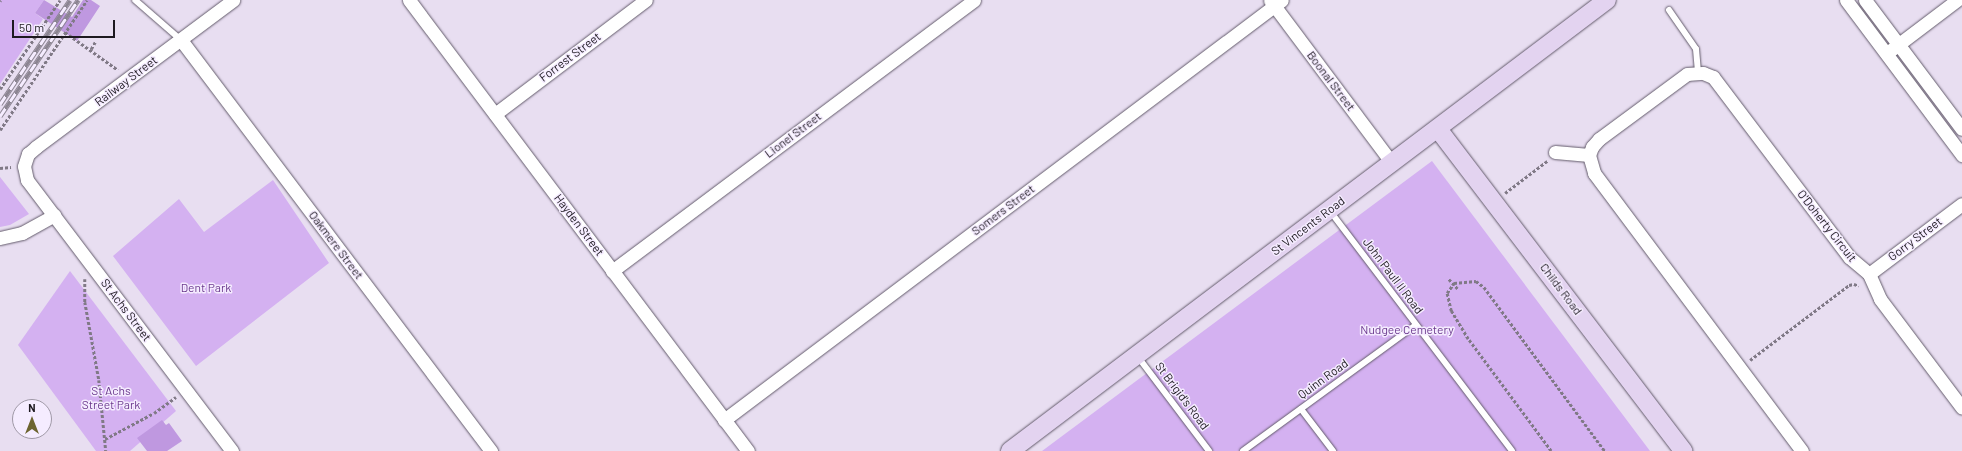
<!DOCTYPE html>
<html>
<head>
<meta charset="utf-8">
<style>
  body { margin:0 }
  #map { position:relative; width:1962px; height:451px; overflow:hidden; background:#e8def1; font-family:Barlow,sans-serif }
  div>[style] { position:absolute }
  .green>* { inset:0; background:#d4b1f1 }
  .building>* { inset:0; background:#bf98e0 }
  .path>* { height:2.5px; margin-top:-1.25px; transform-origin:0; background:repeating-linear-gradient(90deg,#807986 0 3px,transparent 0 5px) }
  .roads { filter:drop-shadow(0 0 1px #635b6b) drop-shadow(0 0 1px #635b6b) }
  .lane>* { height:6px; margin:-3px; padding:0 3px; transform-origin:3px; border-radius:3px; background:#fff }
  .street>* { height:13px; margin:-6.5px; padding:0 6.5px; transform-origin:6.5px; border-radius:6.5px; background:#fff }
  .secondary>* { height:18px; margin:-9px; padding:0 9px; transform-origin:9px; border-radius:9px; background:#e3d3f0 }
  .rail>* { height:4.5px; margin-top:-2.25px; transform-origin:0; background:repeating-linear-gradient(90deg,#f5ecff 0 9px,#8c8592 0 18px); box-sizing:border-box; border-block:1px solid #8c8592 }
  span { translate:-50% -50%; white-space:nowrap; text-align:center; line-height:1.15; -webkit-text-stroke:3px #f5ecff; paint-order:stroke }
  .street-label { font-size:12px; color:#1d1920 }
  .park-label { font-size:12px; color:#6b398e }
  .north { position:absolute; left:12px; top:399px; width:40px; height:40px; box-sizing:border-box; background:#f5ecff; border:1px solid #9f98a6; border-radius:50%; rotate:0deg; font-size:11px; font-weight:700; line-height:16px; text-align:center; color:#1d1920 }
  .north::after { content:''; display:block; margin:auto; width:14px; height:18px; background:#6d6430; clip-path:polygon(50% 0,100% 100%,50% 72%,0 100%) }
  .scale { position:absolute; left:12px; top:20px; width:103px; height:18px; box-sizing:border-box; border:2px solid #1d1920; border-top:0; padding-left:5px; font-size:12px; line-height:14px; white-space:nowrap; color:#1d1920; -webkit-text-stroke:3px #f5ecff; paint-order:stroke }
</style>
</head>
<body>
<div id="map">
  <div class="green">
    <i style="clip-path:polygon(0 0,44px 0,35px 13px,43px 19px,0 84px)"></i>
    <i style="clip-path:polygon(1432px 161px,1650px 451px,1042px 451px)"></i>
    <i style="clip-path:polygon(0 177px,29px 214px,10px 225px,0 227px)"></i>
    <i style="clip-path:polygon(273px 180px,329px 263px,196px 366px,113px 256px,179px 199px,204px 232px)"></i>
    <i style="clip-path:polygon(70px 271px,176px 411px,130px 451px,96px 451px,18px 345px)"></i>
  </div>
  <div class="building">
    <i style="clip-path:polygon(44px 0,72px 17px,83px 0,91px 0,100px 6px,77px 41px,35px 13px)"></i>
    <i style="clip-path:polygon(162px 420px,166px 425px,169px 423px,182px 441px,167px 451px,147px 451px,137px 438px)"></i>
  </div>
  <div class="path">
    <i style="left:0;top:1px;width:1px;rotate:-45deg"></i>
    <i style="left:65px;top:32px;width:65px;rotate:35.6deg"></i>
    <i style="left:91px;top:49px;width:8px;rotate:-60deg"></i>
    <i style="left:0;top:89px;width:107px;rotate:-56deg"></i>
    <i style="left:0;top:130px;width:156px;rotate:-56.2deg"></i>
    <i style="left:0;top:168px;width:11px;rotate:-5deg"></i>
    <i style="left:1505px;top:193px;width:53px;rotate:-37.3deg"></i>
    <i style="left:85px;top:279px;width:23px;rotate:90deg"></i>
    <i style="left:85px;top:302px;width:79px;rotate:79.8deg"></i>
    <i style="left:99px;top:380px;width:71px;rotate:84.4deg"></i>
    <i style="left:1449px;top:279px;width:13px;rotate:48deg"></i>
    <i style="left:1750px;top:360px;width:124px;rotate:-37.1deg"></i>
    <i style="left:1849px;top:285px;width:5px;rotate:-11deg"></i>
    <i style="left:1854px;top:284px;width:5px;rotate:22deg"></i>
    <i style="left:105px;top:439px;width:55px;rotate:-28deg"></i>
    <i style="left:154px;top:413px;width:27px;rotate:-36deg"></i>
    <i style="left:1551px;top:451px;width:139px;rotate:-126.5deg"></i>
    <i style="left:1468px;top:339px;width:33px;rotate:-121deg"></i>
    <i style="left:1451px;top:311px;width:18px;rotate:-103deg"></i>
    <i style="left:1447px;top:293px;width:12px;rotate:-55deg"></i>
    <i style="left:1454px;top:283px;width:22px;rotate:-5deg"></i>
    <i style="left:1476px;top:281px;width:10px;rotate:37deg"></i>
    <i style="left:1484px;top:287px;width:204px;rotate:53.6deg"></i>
  </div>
  <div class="roads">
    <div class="lane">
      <i style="left:135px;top:0;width:61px;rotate:41deg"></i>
      <i style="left:1669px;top:10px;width:47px;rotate:55.3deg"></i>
      <i style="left:1696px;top:49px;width:23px;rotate:85deg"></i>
      <i style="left:1330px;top:211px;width:301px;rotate:52.8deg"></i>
      <i style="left:1138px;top:357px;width:118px;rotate:52.9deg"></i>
      <i style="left:1301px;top:409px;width:53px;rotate:52.7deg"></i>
      <i style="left:1243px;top:451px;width:214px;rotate:-36.1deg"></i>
    </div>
    <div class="street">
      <i style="left:409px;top:0;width:564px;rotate:53.07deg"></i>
      <i style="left:1270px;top:0;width:204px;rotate:53.2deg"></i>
      <i style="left:1846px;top:0;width:194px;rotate:53.2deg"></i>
      <i style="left:1865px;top:0;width:161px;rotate:53.1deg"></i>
      <i style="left:181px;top:40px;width:515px;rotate:52.97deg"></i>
      <i style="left:1891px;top:50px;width:83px;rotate:-37.1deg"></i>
      <i style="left:495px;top:114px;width:189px;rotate:-37.1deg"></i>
      <i style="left:1555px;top:152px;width:34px;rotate:5deg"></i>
      <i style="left:1589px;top:155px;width:19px;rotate:74deg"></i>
      <i style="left:1594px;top:173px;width:347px;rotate:53.2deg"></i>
      <i style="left:1589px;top:155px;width:9px;rotate:-69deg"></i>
      <i style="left:1592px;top:147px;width:11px;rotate:-49deg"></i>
      <i style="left:1599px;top:139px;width:109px;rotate:-36.5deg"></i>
      <i style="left:1687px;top:74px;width:16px;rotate:-4deg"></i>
      <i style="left:1703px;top:73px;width:11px;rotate:22deg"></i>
      <i style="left:1713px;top:77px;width:226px;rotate:52.9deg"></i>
      <i style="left:1849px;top:257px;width:26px;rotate:40deg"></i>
      <i style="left:1869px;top:274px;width:27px;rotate:66deg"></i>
      <i style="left:1880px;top:299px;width:136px;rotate:53deg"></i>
      <i style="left:0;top:238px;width:23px;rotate:-13deg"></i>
      <i style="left:22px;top:233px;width:37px;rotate:-29deg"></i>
      <i style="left:612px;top:271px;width:452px;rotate:-36.8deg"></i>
      <i style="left:1869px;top:274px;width:116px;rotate:-37deg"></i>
      <i style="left:724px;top:420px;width:698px;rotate:-36.97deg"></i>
      <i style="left:232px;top:451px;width:340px;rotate:-127.1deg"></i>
      <i style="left:27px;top:180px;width:14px;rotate:-102deg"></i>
      <i style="left:24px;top:166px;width:13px;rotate:-72deg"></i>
      <i style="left:28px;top:154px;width:11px;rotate:-41deg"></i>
      <i style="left:36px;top:147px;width:246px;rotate:-36.7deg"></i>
    </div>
    <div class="secondary">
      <i style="left:1438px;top:129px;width:405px;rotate:52.7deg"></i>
      <i style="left:1010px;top:451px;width:748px;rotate:-37.07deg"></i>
    </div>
  </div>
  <div class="rail">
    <i style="left:0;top:104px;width:125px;rotate:-56.1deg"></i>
    <i style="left:0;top:116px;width:140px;rotate:-56.1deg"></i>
  </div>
  <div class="street-label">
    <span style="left:570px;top:57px;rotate:-37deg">Forrest Street</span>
    <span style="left:126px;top:81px;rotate:-37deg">Railway Street</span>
    <span style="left:1331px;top:81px;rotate:53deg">Boonal Street</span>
    <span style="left:793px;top:135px;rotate:-37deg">Lionel Street</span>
    <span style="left:1003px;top:210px;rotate:-37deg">Somers Street</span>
    <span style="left:579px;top:225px;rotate:53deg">Hayden Street</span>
    <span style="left:1308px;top:226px;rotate:-37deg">St Vincents Road</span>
    <span style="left:1827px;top:226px;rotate:52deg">O'Doherty Circuit</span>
    <span style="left:1915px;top:239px;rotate:-37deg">Gorry Street</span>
    <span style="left:336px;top:245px;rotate:53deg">Oakmere Street</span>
    <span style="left:1393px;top:276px;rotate:53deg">John Paull II Road</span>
    <span style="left:1561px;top:289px;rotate:53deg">Childs Road</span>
    <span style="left:126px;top:310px;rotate:53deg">St Achs Street</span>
    <span style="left:1323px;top:379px;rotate:-36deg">Quinn Road</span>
    <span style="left:1182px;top:396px;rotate:53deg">St Brigid's Road</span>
  </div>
  <div class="park-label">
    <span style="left:206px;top:288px">Dent Park</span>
    <span style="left:1407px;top:330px">Nudgee Cemetery</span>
    <span style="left:111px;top:398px">St Achs<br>Street Park</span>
  </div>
  <div class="north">N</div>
  <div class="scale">50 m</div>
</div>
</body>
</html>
